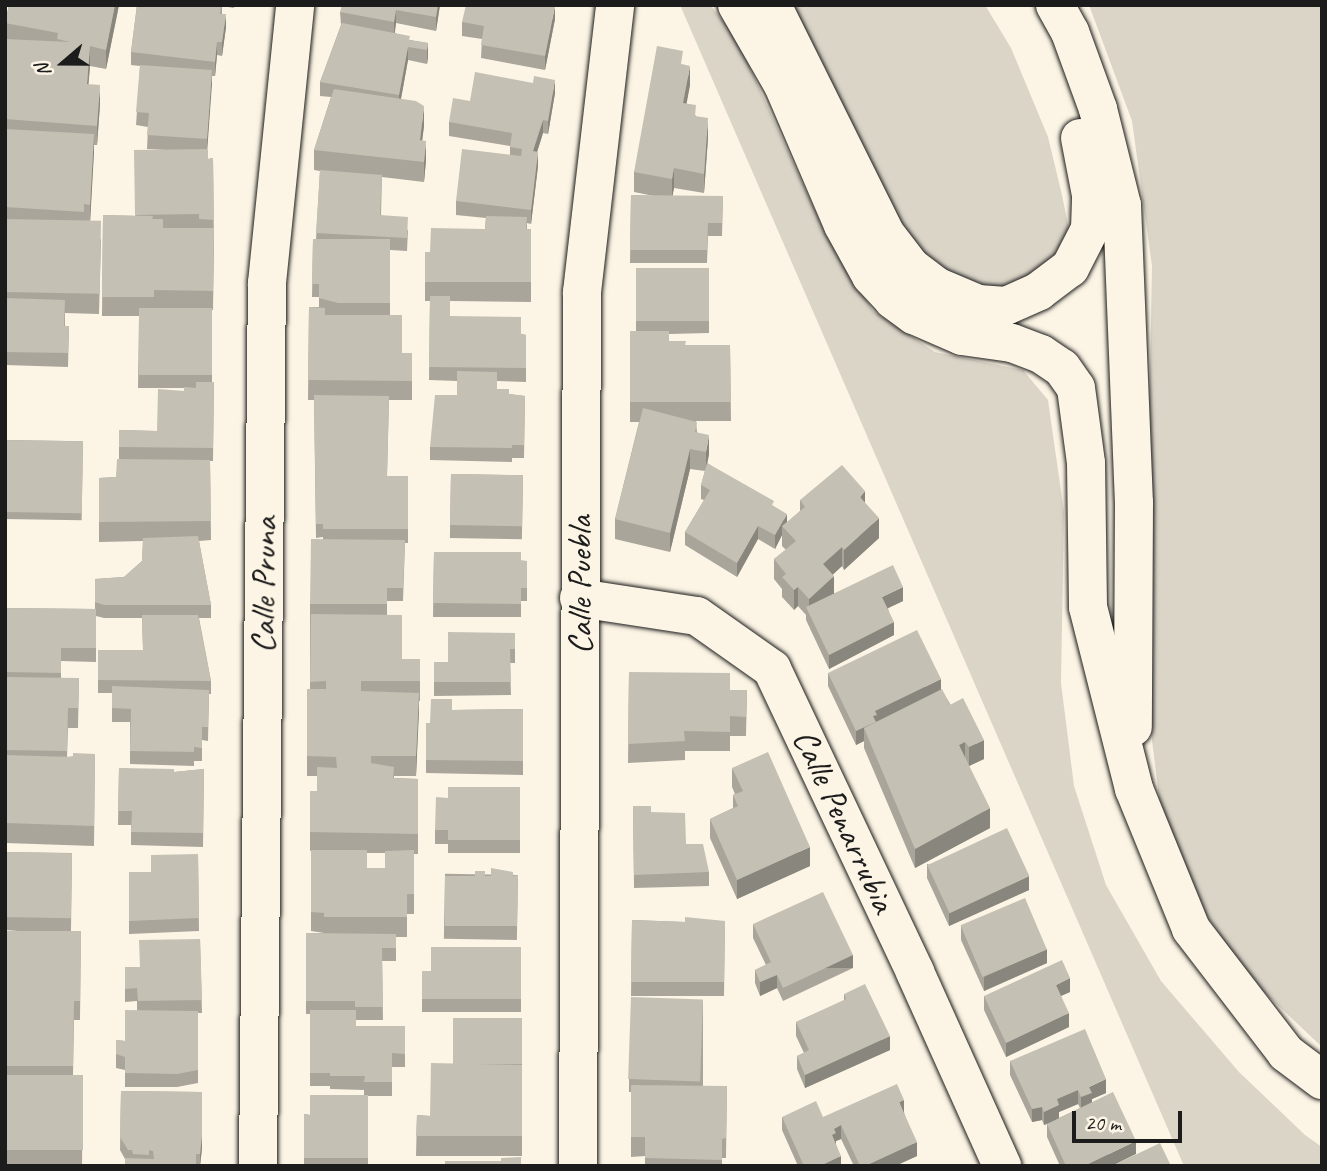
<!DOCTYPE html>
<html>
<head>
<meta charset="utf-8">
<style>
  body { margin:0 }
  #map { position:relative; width:1327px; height:1171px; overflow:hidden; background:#fcf5e5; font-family:Caveat,sans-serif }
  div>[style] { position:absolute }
  .green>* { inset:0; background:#dbd5c8 }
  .roads { filter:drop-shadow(0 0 2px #1c1c1c) drop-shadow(0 0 2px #1c1c1c) }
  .minor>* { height:38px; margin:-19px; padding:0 19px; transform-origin:19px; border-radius:19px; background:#fcf5e5 }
  .highway>* { height:38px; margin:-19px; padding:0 19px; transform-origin:19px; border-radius:19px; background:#fcf5e5 }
  .wall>* { inset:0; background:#a9a59a; transform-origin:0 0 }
  .shaded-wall>* { inset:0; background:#89867d; transform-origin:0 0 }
  .building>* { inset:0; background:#c4c0b3; transform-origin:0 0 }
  span { translate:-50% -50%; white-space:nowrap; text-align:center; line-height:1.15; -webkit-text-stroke:5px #fcf5e5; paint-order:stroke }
  .street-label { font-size:35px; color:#1c1c1c }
  .frame { position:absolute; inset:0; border:7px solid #1c1c1c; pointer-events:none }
  .north { position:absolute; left:28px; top:28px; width:70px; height:70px; -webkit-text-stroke:5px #fcf5e5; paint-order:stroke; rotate:250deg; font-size:19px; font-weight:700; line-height:28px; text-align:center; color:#1c1c1c }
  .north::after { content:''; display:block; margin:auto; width:24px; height:32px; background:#1c1c1c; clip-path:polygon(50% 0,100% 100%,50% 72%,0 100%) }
  .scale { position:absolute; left:1072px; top:1111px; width:110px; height:32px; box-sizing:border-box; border:4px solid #1c1c1c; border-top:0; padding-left:9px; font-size:21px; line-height:24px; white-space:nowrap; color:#1c1c1c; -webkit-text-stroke:5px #fcf5e5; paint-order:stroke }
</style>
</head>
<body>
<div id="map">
  <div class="green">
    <i style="clip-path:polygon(680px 5px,710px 5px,736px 37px,825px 233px,873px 311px,935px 352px,1023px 370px,1048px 400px,1064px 512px,1061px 683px,1074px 786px,1106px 885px,1161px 981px,1239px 1072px,1305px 1135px,1322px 1147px,1322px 1166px,1184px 1166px)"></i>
    <i style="clip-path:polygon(783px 5px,985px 5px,1011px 48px,1048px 137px,1062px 195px,1069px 230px,1049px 264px,1021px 285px,975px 288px,940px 272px,902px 233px)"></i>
    <i style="clip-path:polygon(1089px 5px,1322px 5px,1322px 1047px,1248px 977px,1206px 914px,1162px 821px,1150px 724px,1148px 488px,1152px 266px,1132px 121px)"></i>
  </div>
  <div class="roads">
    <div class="minor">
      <i style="left:579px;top:598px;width:119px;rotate:8.7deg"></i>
      <i style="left:697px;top:616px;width:92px;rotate:35.2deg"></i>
      <i style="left:772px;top:669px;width:335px;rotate:64.7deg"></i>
      <i style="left:915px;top:972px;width:213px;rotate:65.8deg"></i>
      <i style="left:258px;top:1166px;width:883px;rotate:-89.42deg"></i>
      <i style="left:267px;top:283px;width:279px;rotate:-84.2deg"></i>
      <i style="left:578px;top:1166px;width:874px;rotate:-89.74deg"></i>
      <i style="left:582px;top:292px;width:289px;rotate:-83.4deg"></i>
    </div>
    <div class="highway">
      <i style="left:737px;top:5px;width:92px;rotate:60.1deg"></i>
      <i style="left:783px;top:85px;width:152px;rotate:66.8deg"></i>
      <i style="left:843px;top:225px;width:58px;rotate:61.2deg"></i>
      <i style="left:871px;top:276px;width:33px;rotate:47deg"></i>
      <i style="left:893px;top:300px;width:26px;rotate:36deg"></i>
      <i style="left:914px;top:315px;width:52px;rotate:23.6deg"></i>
      <i style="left:962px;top:336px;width:50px;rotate:8deg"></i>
      <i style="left:1012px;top:343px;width:31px;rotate:21deg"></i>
      <i style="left:1041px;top:354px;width:25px;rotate:34deg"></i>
      <i style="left:1062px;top:368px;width:24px;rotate:55deg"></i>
      <i style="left:1076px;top:388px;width:76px;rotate:82.4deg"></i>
      <i style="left:1086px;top:463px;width:144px;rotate:89.2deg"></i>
      <i style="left:1088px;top:607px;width:188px;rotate:75.8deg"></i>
      <i style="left:1134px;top:789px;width:151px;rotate:67.8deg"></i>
      <i style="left:1191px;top:929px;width:156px;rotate:52.5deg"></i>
      <i style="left:1286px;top:1053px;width:45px;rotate:36.9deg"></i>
      <i style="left:772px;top:5px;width:254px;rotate:63.6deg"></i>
      <i style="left:885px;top:233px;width:43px;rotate:52.6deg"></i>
      <i style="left:911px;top:267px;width:34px;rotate:37deg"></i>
      <i style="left:938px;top:287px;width:43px;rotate:23deg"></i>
      <i style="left:978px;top:304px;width:28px;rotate:4deg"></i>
      <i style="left:1006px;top:306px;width:36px;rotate:-24deg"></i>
      <i style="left:1039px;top:291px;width:39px;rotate:-37deg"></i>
      <i style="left:1070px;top:268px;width:44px;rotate:-62.9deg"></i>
      <i style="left:1090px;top:229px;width:34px;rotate:-88deg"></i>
      <i style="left:1091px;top:195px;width:58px;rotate:-100.9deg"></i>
      <i style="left:1055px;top:5px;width:31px;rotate:61deg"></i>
      <i style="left:1070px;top:32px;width:82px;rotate:70deg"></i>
      <i style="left:1098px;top:109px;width:99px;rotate:76deg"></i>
      <i style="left:1122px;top:205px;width:298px;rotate:87.7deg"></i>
      <i style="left:1134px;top:503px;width:224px;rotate:90.3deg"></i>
    </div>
  </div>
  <div class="wall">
    <i style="clip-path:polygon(9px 5px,119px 5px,106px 69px,90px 66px,88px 84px,100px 104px,97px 145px,94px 145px,90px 221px,101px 240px,99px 314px,65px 313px,65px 326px,69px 326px,68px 367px,5px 365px,5px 23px)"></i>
    <i style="clip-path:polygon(137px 5px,234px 5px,234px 8px,222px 6px,222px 14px,226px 27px,222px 56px,217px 55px,215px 76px,212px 76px,207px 149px,208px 159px,213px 158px,214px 247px,213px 310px,212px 310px,212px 382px,214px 382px,213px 461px,210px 461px,211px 540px,199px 541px,211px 605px,211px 618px,199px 618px,211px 681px,211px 694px,209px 694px,208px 741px,202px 740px,202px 761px,194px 761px,194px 766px,130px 764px,130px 722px,112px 722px,112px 693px,98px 693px,98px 650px,143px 650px,142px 618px,104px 618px,96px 616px,96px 662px,61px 661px,61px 678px,79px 678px,78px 728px,68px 728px,67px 757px,95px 754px,94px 846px,5px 843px,5px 608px,95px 609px,95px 579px,124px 577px,142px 561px,143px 541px,99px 542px,99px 478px,116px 477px,119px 459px,119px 430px,157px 431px,184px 391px,184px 388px,138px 388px,139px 316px,102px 316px,103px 215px,135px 216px,166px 150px,147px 149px,148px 127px,136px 125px,140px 66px,131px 65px,131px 52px)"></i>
    <i style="clip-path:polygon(evenodd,440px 5px,436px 31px,396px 23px,395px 33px,410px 40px,428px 43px,428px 57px,427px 64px,408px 60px,401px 99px,424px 126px,422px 140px,426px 160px,424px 182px,382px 177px,381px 215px,408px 230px,407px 251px,390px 250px,390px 315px,402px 353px,412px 353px,412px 400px,389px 400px,387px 476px,408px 476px,408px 543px,405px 543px,403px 601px,387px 601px,387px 615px,402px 659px,420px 659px,420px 701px,419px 701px,416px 776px,394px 776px,394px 778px,418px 779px,418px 854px,414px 854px,414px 914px,407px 914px,407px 937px,396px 937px,396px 961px,382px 961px,383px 1020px,356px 1020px,356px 1026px,405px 1026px,405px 1067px,392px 1067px,392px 1096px,368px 1096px,368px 1166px,304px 1166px,304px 1114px,310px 1115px,364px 1095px,364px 1090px,330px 1089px,330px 1086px,310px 1086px,310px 1014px,306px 1014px,306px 933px,324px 933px,311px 931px,311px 851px,310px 851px,310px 791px,317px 791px,317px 776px,307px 776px,307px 689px,310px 689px,310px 604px,323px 539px,323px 537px,316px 538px,314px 400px,308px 400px,309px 307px,319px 307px,319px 297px,312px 297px,313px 239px,316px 239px,320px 171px,314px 170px,314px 150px,331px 97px,320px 96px,320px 82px,341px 25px,340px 12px,440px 5px,367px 853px,385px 853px,385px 868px,367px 868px,367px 853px)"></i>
    <i style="clip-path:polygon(555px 19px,545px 70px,481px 58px,482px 39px,462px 36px,462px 22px)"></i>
    <i style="clip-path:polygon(683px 64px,690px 85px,686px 104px,696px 116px,708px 138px,704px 193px,674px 188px,672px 196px,723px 196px,722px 236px,708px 236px,707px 263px,630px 263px,631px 195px,654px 196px,634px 192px,634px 172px)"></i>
    <i style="clip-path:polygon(555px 93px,548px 134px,543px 133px,537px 152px,538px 166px,531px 224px,527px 223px,527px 229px,531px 229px,531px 302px,450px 301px,450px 316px,526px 335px,526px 382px,497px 381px,497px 389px,509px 394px,525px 396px,524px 458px,512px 458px,512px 462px,430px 460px,430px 447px,457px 395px,457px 381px,429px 380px,430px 301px,425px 301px,425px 252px,430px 252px,485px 229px,486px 218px,456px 215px,456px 201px,510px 155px,510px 146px,449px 136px,449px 122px,470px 101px)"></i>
    <i style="clip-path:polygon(636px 268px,709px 268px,709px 333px,669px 334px,669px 341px,686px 345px,730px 345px,731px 421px,696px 421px,697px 432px,709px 454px,707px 463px,774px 507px,787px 523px,800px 511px,800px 500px,865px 503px,879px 538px,844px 570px,842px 566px,832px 575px,834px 593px,903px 601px,888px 608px,894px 635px,829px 669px,806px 620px,806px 615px,798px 606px,794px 610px,782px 597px,782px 589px,774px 579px,774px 559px,786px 550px,782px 546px,782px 535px,775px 549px,758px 539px,737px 577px,685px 545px,685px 532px,704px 500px,701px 499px,701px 485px,705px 471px,690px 469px,670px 552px,615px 539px,615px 519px,639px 422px,630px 422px,630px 331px,636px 331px)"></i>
    <i style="left:5px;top:440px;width:78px;height:79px;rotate:1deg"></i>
    <i style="left:451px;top:474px;width:72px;height:64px;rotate:1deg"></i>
    <i style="clip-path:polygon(434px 552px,527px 561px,527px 601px,521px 601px,521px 617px,433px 617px)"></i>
    <i style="clip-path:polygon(515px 633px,515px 663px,510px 663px,511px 695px,434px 696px,434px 662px,448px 662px)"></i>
    <i style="clip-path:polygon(629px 672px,730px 690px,747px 690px,746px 736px,730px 736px,730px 751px,685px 751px,685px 760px,628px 763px)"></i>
    <i style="clip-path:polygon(828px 673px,941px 689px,984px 759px,969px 766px,990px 828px,915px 868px,864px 748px,864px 741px,856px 745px,828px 686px)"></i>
    <i style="clip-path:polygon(523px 709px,523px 775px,426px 773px,426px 723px,430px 723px,452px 710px)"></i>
    <i style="clip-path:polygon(119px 768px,174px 772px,204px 769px,203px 847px,131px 845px,131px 825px,118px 825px)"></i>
    <i style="clip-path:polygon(732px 768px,810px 866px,737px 899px,710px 838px,710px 819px,733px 808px,733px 795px,735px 794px,732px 787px)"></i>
    <i style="clip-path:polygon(520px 787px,520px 853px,448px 853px,448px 844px,435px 844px,435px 830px,448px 798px)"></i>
    <i style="clip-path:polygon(633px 806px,651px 812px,686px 844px,709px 872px,709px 886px,634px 888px)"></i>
    <i style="clip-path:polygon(5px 852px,72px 853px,71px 931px,81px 931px,80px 1020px,74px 1020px,73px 1075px,83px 1075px,82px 1166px,5px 1166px,5px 931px,18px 931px,5px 930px)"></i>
    <i style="clip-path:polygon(198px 854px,199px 931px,129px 934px,129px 872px,151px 872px)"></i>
    <i style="clip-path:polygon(927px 864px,1029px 890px,949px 926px,927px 878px)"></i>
    <i style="left:518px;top:875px;width:65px;height:73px;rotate:91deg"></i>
    <i style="clip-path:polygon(632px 920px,685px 922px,725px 921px,724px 996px,631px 996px)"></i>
    <i style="clip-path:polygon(753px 924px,853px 968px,783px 1001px,777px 988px,760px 996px,755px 983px,755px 970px,766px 965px,753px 938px)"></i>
    <i style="clip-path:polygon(961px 926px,1047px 963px,984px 991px,961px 940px)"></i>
    <i style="clip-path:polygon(200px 939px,202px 1013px,198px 1013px,198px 1083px,177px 1087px,125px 1087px,125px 1070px,116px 1068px,116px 1040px,125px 1041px,137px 1010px,137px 1001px,125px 1002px,125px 967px,140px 967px)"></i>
    <i style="clip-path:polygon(521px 947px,521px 1012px,422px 1012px,422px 971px,431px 971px)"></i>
    <i style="clip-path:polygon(1070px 992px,1061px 996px,1069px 1027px,1006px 1057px,984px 1010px,984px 996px)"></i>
    <i style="clip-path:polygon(844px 994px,890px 1050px,805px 1088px,797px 1069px,797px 1056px,804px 1053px,796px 1036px,796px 1022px,844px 1001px)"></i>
    <i style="clip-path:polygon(703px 1000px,703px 1086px,727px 1086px,726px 1158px,722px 1158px,722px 1166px,645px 1166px,645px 1156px,631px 1157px,631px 1092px,629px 1092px,629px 1079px)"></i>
    <i style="clip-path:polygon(522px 1018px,522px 1156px,416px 1156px,417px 1115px,430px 1116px,453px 1064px)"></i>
    <i style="clip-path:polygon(evenodd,1010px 1061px,1106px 1093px,1092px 1099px,1092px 1103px,1112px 1166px,1060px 1166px,1047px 1137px,1047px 1124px,1044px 1125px,1042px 1120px,1032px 1122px,1010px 1075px,1010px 1061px,1078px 1104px,1080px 1108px,1059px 1118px,1059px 1112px,1078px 1104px)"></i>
    <i style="clip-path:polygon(121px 1091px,202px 1092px,202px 1148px,200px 1166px,125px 1166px,125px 1159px,120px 1150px)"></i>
    <i style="clip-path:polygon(904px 1112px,917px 1156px,895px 1166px,854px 1166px,841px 1139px,836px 1141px,836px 1144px,841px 1166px,798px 1166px,782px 1130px,782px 1117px,823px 1117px)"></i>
  </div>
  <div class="shaded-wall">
    <i style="clip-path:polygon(115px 5px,119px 5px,106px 69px,106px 50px)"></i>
    <i style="clip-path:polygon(438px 5px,440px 5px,436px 31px,436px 17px)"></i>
    <i style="clip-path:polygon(555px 6px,555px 19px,545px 70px,545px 56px)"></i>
    <i style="clip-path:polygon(396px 10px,396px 23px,394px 35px,394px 22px)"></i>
    <i style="clip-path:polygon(226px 14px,226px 27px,222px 56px,222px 42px)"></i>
    <i style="clip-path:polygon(217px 42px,217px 55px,215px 76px,215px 62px)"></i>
    <i style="clip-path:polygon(428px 43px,428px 57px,427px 64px,427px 50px)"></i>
    <i style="clip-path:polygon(90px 46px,90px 66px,87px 103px,87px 84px)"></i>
    <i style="clip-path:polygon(408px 47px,408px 60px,399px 109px,399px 95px)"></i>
    <i style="clip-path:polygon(690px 66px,690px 85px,683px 123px,683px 103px)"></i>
    <i style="clip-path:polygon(212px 70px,212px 84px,207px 153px,207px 139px)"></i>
    <i style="clip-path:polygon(555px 80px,555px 93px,548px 134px,548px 121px)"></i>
    <i style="clip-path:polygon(100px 85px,100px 104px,97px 145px,97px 126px)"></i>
    <i style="clip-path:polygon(424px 106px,424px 126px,420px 159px,420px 140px)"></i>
    <i style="clip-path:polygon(708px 118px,708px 138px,704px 193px,704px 174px)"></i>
    <i style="clip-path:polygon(543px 120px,543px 133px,533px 165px,533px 151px)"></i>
    <i style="clip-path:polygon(94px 134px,94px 153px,90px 224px,90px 205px)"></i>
    <i style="clip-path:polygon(426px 141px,426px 160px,424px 182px,424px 162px)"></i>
    <i style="clip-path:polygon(538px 152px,538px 166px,531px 224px,531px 210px)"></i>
    <i style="clip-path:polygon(674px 168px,674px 188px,672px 199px,672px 179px)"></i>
    <i style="clip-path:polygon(709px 435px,709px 454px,706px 471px,706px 452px)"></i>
    <i style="clip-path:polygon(690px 449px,690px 469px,670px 552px,670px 533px)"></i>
    <i style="clip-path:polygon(865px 491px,865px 511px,860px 497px)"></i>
    <i style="clip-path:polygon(787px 514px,787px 528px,782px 526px,782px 535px,775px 549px,775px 535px)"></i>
    <i style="clip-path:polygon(879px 518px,879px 538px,844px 570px,844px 550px)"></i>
    <i style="clip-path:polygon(758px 526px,758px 539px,737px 577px,737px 563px)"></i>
    <i style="clip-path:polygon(842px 547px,842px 566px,823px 584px,823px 564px)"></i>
    <i style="clip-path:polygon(834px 576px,834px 596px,809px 613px,809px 599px)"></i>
    <i style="clip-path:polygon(798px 587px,798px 606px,794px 610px,794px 590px)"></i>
    <i style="clip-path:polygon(903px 587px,903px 601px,882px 611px,882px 597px)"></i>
    <i style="clip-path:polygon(894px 622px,894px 635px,829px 669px,829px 655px)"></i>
    <i style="clip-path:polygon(941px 679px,941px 692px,864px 728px,864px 741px,856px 745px,856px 731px,873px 716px,875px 711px)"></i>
    <i style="clip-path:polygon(419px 693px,419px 712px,416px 776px,416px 756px)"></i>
    <i style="clip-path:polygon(984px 740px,984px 759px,969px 766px,969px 747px)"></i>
    <i style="clip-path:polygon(965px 742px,965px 761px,959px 745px)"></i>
    <i style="clip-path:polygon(990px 808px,990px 828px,915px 868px,915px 849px)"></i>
    <i style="clip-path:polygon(810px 847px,810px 866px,737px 899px,737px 880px)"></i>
    <i style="clip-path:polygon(1029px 876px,1029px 890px,949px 926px,949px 913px)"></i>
    <i style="clip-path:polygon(1047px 949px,1047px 963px,984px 991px,984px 977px)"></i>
    <i style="left:853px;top:955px;width:13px;height:77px;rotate:90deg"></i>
    <i style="clip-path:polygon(777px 975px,777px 988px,760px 996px,760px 982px)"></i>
    <i style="clip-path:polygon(1070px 978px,1070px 992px,1056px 998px,1056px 985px)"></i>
    <i style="clip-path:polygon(1069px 1013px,1069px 1027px,1006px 1057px,1006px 1043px)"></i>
    <i style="clip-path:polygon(890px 1036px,890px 1050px,805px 1088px,805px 1075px)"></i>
    <i style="clip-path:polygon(1106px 1079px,1106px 1093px,1092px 1099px,1092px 1106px,1081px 1111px,1081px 1097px,1089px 1087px)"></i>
    <i style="clip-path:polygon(1078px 1090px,1078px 1104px,1059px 1112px,1059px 1119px,1044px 1125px,1044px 1112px,1057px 1099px)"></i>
    <i style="clip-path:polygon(904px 1100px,904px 1114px,899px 1102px)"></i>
    <i style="clip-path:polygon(1042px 1107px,1042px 1120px,1032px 1122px,1032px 1109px)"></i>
    <i style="clip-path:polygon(841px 1125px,841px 1139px,836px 1141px,836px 1147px,832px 1135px,834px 1129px)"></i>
    <i style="clip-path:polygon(202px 1135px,202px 1148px,200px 1166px,200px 1154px)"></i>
    <i style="clip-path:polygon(1136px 1141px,1136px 1154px,1112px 1166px,1084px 1166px)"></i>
    <i style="clip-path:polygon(917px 1142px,917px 1156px,895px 1166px,865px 1166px)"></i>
    <i style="clip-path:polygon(841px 1156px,841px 1166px,820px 1166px)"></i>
  </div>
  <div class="building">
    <i style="clip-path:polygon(9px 5px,115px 5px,106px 50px,90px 46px,87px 84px,100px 85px,97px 126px,5px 119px,5px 39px,70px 42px,57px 39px,58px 33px,5px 23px)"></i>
    <i style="clip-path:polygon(137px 5px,221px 5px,220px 14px,226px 14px,222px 42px,217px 42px,215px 62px,131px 52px)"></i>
    <i style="clip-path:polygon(342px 5px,438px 5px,436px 17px,396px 10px,394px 22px,340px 12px)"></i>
    <i style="clip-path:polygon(466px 5px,555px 6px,545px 56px,481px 45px,484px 26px,462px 22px)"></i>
    <i style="clip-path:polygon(342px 23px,410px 36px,409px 40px,428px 43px,427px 50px,408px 47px,399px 95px,320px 82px)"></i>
    <i style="clip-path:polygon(657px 46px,683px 51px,681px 64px,690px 66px,683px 103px,696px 105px,695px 116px,708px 118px,704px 174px,674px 168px,672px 179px,634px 172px)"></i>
    <i style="clip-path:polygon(140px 65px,212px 70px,207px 139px,147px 135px,149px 113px,136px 112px)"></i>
    <i style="clip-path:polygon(475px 72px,533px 83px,534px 76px,555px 80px,548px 121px,543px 120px,533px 151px,538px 152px,531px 210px,456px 201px,462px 149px,521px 156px,522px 149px,510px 147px,512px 133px,449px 122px,453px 98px,470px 101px)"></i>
    <i style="clip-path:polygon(334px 89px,416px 101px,424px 106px,420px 140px,426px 141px,424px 162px,314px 150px)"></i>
    <i style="clip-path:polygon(5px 129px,94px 134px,90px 205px,84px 204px,84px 212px,5px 207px)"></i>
    <i style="clip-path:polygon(208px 149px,208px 159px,213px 158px,214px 220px,199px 219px,199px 214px,135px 215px,134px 150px)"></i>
    <i style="clip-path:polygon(320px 170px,382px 175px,380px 215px,408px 217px,407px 238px,316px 233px)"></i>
    <i style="clip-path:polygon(631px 195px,723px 196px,722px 223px,708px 223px,707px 250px,630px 250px)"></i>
    <i style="clip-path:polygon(103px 215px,153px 216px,152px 219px,163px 219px,163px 228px,214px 228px,213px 291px,154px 290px,154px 297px,102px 297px)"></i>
    <i style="clip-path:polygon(486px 216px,527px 217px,526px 229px,531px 229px,531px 282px,425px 282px,425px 252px,430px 252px,431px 228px,485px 229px)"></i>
    <i style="left:5px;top:219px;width:96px;height:73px;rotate:1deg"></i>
    <i style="clip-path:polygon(313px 239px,390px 239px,390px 303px,338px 303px,319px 298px,319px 284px,312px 284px)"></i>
    <i style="left:636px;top:268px;width:73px;height:53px"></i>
    <i style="clip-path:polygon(430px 296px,450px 296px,450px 316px,521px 317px,521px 334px,526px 335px,526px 368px,429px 367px)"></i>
    <i style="clip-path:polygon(5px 298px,65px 300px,64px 326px,69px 326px,68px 353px,5px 352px)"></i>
    <i style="clip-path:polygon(309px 307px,325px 308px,325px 315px,402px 315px,402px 353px,412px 353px,412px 381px,308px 380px)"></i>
    <i style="left:212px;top:308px;width:67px;height:73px;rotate:90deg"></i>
    <i style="clip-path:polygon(630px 331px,669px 331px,669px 341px,686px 341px,685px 345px,730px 345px,731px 402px,630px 402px)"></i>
    <i style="clip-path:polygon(457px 371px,497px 372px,497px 389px,509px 389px,509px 394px,525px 396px,524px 445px,512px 445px,512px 448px,430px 447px,435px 395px,457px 395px)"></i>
    <i style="clip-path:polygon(196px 382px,214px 382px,213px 448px,119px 447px,119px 430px,157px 431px,158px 389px,184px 391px,184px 387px,196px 388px)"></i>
    <i style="clip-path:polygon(314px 395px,389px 396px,387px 476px,408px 476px,408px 529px,323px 529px,323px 524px,316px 524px)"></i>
    <i style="clip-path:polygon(643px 408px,697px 422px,695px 432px,709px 435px,706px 452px,690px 449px,670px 533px,615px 519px)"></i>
    <i style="left:5px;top:440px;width:78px;height:72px;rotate:1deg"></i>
    <i style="clip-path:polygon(117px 459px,210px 460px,211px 521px,99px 522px,99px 478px,116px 477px)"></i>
    <i style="clip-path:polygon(707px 463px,774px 501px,772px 505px,787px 514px,775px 535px,758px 526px,737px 563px,685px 532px,710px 490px,701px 485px)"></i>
    <i style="clip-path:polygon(842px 465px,865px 491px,860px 497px,879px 518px,844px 550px,842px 547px,823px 564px,834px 576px,809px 599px,798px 587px,794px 590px,782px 577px,786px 574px,774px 559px,796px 541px,782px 526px,805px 507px,800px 500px)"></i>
    <i style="left:451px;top:474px;width:72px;height:51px;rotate:1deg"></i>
    <i style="clip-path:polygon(198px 536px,211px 605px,104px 605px,95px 602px,95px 579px,124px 577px,142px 561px,143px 538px)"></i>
    <i style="clip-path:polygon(311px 539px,405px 540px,403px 588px,387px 588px,387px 604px,310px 604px)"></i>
    <i style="clip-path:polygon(434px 552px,521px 552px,521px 561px,527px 561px,527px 588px,521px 588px,521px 604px,433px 603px)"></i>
    <i style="clip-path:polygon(893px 565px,903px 587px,882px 597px,894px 622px,829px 655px,806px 607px)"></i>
    <i style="clip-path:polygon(5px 608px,96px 609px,96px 648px,61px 648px,61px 673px,5px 672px)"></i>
    <i style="clip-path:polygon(311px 614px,402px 615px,402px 659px,420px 659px,420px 681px,361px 681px,361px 691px,419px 693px,416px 756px,371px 756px,371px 763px,394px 767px,393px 778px,418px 779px,418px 834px,310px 832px,310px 791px,317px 791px,317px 767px,337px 768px,336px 757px,307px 756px,307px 689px,326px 689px,326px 681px,310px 682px)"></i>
    <i style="clip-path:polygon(142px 615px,198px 615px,211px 681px,98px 680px,98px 650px,143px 650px)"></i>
    <i style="clip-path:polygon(917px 630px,941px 679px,875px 711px,877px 715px,873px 716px,876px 722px,856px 731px,828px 673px)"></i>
    <i style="clip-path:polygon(448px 632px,515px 633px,515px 649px,510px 649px,511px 682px,434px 682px,434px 662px,448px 662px)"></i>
    <i style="clip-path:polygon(629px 672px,730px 673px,730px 690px,747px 690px,746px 717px,730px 716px,730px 732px,684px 731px,685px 741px,628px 744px)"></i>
    <i style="clip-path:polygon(5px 677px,79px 678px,78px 708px,68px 708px,67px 751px,5px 750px)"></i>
    <i style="clip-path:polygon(112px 686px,209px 690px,208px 727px,202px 727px,202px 748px,194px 747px,194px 752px,130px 751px,131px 709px,112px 708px)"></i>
    <i style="clip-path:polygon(942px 689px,950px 705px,963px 698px,984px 740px,969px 747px,965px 742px,959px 745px,990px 808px,915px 849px,864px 728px)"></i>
    <i style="clip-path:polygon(431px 699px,452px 699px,452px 710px,523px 709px,523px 761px,426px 760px,426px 723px,430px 723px)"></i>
    <i style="clip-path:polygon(768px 752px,810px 847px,737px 880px,710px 819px,738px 806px,733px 795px,743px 791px,732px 768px)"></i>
    <i style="clip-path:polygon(73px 753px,95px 754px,94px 826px,5px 823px,5px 755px,73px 757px)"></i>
    <i style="clip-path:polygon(119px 768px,174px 769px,174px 772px,204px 769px,203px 833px,131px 832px,132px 811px,118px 811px)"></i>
    <i style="clip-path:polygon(448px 787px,520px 787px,520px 840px,448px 840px,448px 830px,435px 830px,436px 797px,448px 798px)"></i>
    <i style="clip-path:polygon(633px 806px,651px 806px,651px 812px,685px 813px,686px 844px,703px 844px,709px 872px,634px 875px)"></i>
    <i style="left:1007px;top:828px;width:53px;height:88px;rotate:65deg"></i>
    <i style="clip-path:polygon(311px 850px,367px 850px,367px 868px,385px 868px,385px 851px,414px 850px,414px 894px,407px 894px,407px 917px,324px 917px,324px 913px,311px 912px)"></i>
    <i style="left:5px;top:852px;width:67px;height:65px;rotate:1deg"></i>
    <i style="clip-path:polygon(198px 854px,199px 918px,129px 921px,129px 872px,151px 872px,151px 855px)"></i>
    <i style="clip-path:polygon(491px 868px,513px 872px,513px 876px,518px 875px,517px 926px,445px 926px,445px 876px,475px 876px,475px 871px,485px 871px,485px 876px,491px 876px)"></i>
    <i style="clip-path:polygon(823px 892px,853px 955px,783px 988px,777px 975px,760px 982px,755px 970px,771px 962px,753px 924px)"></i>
    <i style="left:1025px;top:898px;width:56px;height:70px;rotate:67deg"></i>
    <i style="clip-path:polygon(685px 917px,725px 921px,724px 982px,631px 982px,632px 920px,685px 922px)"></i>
    <i style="clip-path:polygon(5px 931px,81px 931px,80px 1001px,74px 1001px,73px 1066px,5px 1066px)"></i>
    <i style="clip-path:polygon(306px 933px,396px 934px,396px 948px,382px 948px,383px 1007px,355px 1007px,355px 1001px,306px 1001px)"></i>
    <i style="clip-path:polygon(200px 939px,202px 1000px,138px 1001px,137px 988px,125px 989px,125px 967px,140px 967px,139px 940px)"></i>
    <i style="clip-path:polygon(431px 947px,521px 947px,521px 999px,422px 999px,422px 971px,431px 971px)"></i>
    <i style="clip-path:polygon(1062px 960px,1070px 978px,1056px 985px,1069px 1013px,1006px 1043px,984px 996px)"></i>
    <i style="clip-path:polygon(865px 984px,890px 1036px,805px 1075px,797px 1056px,809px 1050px,796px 1022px,846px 999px,844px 994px)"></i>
    <i style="left:631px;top:997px;width:72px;height:82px;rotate:2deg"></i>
    <i style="clip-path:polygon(125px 1010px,198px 1011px,198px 1070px,177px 1074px,125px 1073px,125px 1057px,116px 1054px,116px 1040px,125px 1041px)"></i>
    <i style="clip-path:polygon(310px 1010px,356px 1010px,356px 1026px,405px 1026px,405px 1054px,392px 1053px,392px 1082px,364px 1082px,365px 1076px,330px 1076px,330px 1073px,310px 1073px)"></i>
    <i style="left:453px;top:1018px;width:69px;height:46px"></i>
    <i style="clip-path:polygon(1085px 1029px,1106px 1079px,1089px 1087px,1092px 1093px,1081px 1097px,1078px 1090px,1057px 1099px,1059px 1105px,1044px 1112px,1042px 1107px,1032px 1109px,1010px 1061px)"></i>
    <i style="clip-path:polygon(431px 1063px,522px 1065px,522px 1136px,416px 1136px,417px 1115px,430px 1116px)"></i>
    <i style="left:5px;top:1075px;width:78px;height:75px"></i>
    <i style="clip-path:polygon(897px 1084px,904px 1100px,899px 1102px,917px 1142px,865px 1166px,860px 1166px,841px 1125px,834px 1129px,836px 1133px,832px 1135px,841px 1156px,820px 1166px,804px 1166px,782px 1117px,816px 1101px,823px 1117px)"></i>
    <i style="clip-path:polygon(631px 1085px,727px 1086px,726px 1138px,722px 1139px,722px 1160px,645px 1158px,645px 1137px,631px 1137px)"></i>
    <i style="clip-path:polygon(121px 1091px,202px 1092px,202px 1135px,200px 1154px,196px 1154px,196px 1166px,125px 1166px,125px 1158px,154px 1159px,153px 1151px,149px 1150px,149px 1155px,133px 1154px,132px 1150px,128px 1150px,120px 1137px)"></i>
    <i style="clip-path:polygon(1113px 1092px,1136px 1141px,1084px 1166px,1066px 1166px,1047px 1124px)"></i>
    <i style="clip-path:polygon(310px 1095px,368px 1095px,368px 1158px,304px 1158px,304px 1114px,310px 1115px)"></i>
    <i style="clip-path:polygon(1160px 1143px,1171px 1166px,1112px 1166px)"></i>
    <i style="clip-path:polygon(521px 1157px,521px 1166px,445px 1166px,445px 1161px,501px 1161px,501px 1158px)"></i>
  </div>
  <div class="street-label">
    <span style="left:264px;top:585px;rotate:-89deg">Calle Pruna</span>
    <span style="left:580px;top:585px;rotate:-90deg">Calle Puebla</span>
    <span style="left:844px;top:821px;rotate:65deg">Calle Penarrubia</span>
  </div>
  <div class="frame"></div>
  <div class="north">N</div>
  <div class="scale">20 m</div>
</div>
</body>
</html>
